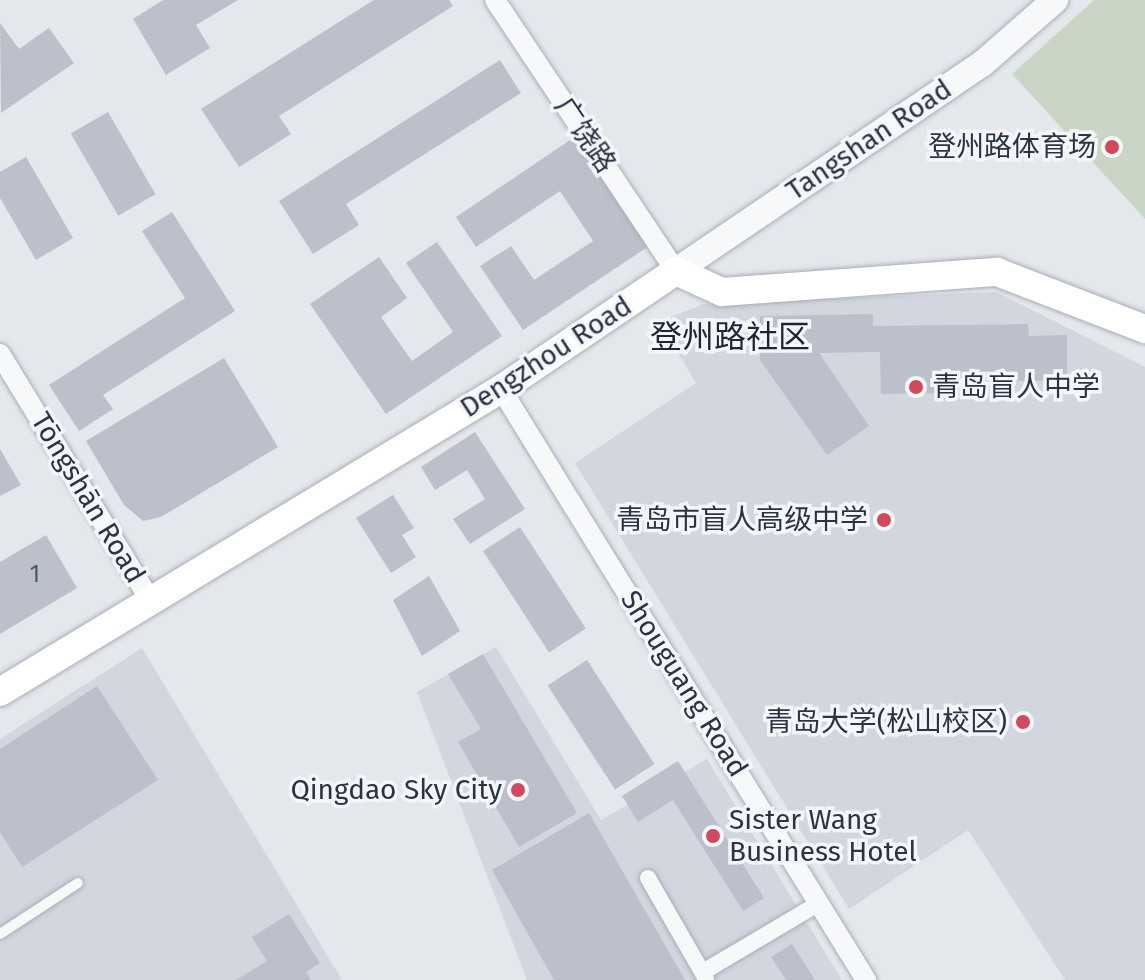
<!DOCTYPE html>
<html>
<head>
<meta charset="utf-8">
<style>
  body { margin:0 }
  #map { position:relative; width:1145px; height:980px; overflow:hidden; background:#e4e7ec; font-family:"Fira Sans","Noto Sans SC",sans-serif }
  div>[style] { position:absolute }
  .built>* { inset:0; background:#d2d6de }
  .green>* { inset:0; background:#c9d6c5 }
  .building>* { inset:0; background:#bbc0ca; transform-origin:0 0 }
  .roads { filter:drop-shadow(0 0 2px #a9aeb7) drop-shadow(0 0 2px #a9aeb7) }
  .service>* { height:10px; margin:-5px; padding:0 5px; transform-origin:5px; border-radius:5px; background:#f7f8fa }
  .pedestrian>* { height:16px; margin:-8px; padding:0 8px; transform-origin:8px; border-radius:8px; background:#f7f8fa }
  .minor>* { height:20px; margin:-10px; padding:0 10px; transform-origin:10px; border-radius:10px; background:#f7f8fa }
  .tertiary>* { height:26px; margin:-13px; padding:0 13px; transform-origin:13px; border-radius:13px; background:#f7f8fa }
  .secondary>* { height:28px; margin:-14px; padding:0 14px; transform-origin:14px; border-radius:14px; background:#fff }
  .dots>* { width:22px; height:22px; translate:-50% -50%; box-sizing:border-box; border:4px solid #f4f6f9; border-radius:50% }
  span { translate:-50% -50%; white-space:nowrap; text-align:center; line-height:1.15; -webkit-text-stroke:7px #f4f6f9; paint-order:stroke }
  .number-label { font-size:24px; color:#4f5766 }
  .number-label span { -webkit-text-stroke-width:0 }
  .street-label { font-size:28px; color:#2b3445 }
  .poi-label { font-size:28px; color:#2b3445 }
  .right { translate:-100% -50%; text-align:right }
  .left { translate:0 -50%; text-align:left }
  .quarter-label { font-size:32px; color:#1d2536 }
</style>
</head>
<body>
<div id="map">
  <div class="built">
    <i style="clip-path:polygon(996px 292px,1145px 367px,1145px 980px,1065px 980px,968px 830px,849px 909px,575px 463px,696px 383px,659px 322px,703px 304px)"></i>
    <i style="clip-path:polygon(496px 647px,601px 820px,707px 759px,842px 980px,527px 980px,417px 692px)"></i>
    <i style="clip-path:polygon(142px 648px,342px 980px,0 980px,0 739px)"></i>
  </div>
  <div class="green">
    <i style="clip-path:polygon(1094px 0,1145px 0,1145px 219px,1012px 74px)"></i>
  </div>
  <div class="building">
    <i style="clip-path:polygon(163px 0,238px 0,196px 25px,210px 48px,166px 75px,133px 19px)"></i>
    <i style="clip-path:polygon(374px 0,449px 0,453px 6px,279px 116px,291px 134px,239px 167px,201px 109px)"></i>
    <i style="clip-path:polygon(0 23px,19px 49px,49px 28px,74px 63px,1px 113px)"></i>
    <i style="clip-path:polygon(500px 60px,521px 93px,346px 204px,359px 225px,313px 254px,279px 201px)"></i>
    <i style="left:108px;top:112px;width:95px;height:43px;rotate:60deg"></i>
    <i style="clip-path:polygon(576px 136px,649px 246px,523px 330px,480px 266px,511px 246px,534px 280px,593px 241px,560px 191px,476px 247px,456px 217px)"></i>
    <i style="clip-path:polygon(26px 157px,73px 238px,36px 260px,0 198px,0 172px)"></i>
    <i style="clip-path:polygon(172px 212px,235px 311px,103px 395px,113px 409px,79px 431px,49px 385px,185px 298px,142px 231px)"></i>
    <i style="clip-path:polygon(437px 242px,502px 336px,386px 414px,310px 304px,379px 257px,407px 298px,381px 317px,412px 361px,453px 332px,406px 263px)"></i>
    <i style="clip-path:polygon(873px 314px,873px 326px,1028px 324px,1029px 336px,1067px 335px,1067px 380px,951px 382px,951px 393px,881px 394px,880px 352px,819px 353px,869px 426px,827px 455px,760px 360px,760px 316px)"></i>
    <i style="clip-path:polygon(224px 358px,278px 447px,161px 517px,143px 521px,124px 505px,86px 441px)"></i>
    <i style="clip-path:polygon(475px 432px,525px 509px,470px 544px,453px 519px,485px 499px,467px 470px,435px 490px,421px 467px)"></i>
    <i style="clip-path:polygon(0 449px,21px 485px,0 496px)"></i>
    <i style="clip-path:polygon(393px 495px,414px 528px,402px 535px,416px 557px,391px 573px,356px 518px)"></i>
    <i style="left:520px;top:527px;width:121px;height:44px;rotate:57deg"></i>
    <i style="clip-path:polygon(46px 535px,77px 588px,0 634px,0 562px)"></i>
    <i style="clip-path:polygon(429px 576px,460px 631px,422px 656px,393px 600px)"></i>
    <i style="clip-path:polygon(483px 654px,577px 813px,519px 847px,458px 742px,481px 729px,448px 674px)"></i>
    <i style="left:587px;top:660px;width:124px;height:47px;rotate:57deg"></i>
    <i style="clip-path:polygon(97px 686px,158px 780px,22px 867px,0 832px,0 749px)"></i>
    <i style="clip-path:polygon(678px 761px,764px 898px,743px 911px,673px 800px,638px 822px,622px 796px)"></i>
    <i style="clip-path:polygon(589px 813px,685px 980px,554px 980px,492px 870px)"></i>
    <i style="clip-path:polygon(289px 914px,320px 963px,306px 972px,311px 980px,236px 980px,267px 961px,252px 937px)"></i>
    <i style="clip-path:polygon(792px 944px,815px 980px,786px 980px,771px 957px)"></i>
  </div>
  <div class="roads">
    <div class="service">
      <i style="left:0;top:934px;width:93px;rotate:-33.2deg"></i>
    </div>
    <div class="pedestrian">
      <i style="left:648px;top:878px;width:116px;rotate:60.1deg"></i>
      <i style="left:703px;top:972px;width:135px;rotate:-30.7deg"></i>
    </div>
    <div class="minor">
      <i style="left:495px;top:0;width:326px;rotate:56.3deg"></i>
      <i style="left:0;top:354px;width:289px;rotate:58.6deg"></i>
      <i style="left:501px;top:389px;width:695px;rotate:58.3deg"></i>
    </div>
    <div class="tertiary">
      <i style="left:676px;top:271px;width:369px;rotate:-34.1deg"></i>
      <i style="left:982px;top:64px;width:97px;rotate:-41.2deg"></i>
    </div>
    <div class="secondary">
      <i style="left:0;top:692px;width:585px;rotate:-31.17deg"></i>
      <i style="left:501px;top:389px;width:211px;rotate:-34deg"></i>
      <i style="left:676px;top:271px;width:51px;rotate:24.5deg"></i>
      <i style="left:722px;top:292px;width:276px;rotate:-4.2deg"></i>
      <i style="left:997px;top:272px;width:159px;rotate:21.1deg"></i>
    </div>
  </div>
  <div class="dots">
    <i style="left:1112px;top:147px;background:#d1495b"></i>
    <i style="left:916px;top:387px;background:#d1495b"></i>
    <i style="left:884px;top:520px;background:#d1495b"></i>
    <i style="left:1023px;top:722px;background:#d1495b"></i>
    <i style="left:518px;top:790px;background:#d1495b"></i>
    <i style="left:713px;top:836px;background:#d1495b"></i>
  </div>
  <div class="number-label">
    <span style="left:35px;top:575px">1</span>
  </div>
  <div class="street-label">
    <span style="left:585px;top:135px;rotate:56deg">广饶路</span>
    <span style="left:869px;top:140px;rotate:-34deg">Tangshan Road</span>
    <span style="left:546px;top:357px;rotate:-33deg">Dengzhou Road</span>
    <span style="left:88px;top:498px;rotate:59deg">Tōngshān Road</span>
    <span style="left:684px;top:684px;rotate:58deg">Shouguang Road</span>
  </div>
  <div class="poi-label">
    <span class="right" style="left:1096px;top:147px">登州路体育场</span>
    <span class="left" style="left:932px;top:387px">青岛盲人中学</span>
    <span class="right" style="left:868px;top:520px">青岛市盲人高级中学</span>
    <span class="right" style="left:1007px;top:722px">青岛大学(松山校区)</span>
    <span class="right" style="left:502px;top:790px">Qingdao Sky City</span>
    <span class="left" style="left:729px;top:836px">Sister Wang<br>Business Hotel</span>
  </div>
  <div class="quarter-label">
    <span style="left:730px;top:337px">登州路社区</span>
  </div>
</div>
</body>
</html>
